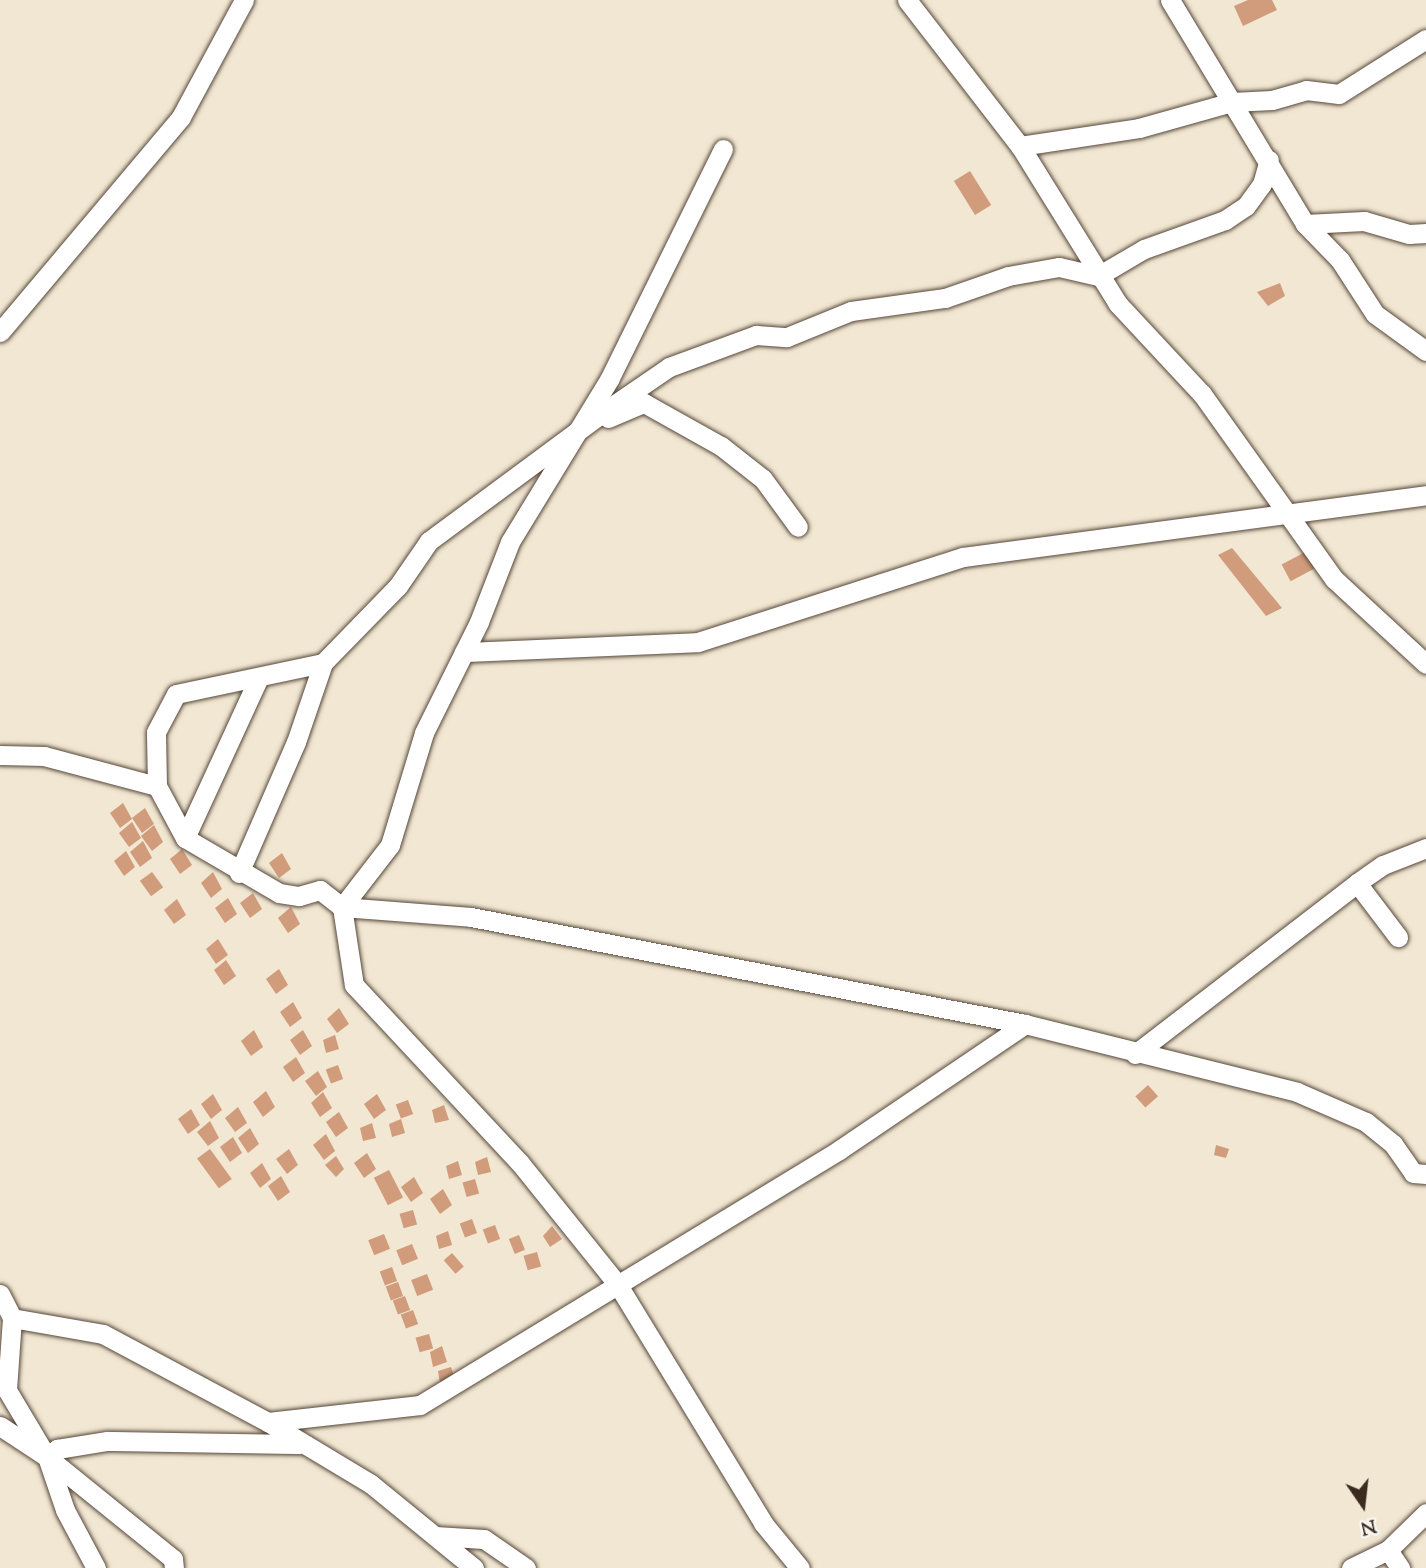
<!DOCTYPE html>
<html>
<head>
<meta charset="utf-8">
<style>
  body { margin:0 }
  #map { position:relative; width:1426px; height:1568px; overflow:hidden; background:#f1e7d2; font-family:"Sorts Mill Goudy",serif }
  div>[style] { position:absolute }
  .building>* { inset:0; background:#d19c7b; transform-origin:0 0 }
  .roads { filter:drop-shadow(0 0 2px #564639) drop-shadow(0 0 2px #564639) }
  .minor>* { height:19px; margin:-9.5px; padding:0 9.5px; transform-origin:9.5px; border-radius:9.5px; background:#fff }
  span { translate:-50% -50%; white-space:nowrap; text-align:center; line-height:1.15; -webkit-text-stroke:7px #f6f6f2; paint-order:stroke }
  .north { position:absolute; left:1328px; top:1470px; width:70px; height:70px; -webkit-text-stroke:5px #f6f6f2; paint-order:stroke; rotate:166deg; font-size:19px; font-weight:700; line-height:28px; text-align:center; color:#3b2a1e }
  .north::after { content:''; display:block; margin:auto; width:24px; height:32px; background:#3b2a1e; clip-path:polygon(50% 0,100% 100%,50% 72%,0 100%) }
</style>
</head>
<body>
<div id="map">
  <div class="building">
    <i style="clip-path:polygon(1248px 0,1272px 0,1277px 10px,1243px 26px,1234px 6px)"></i>
    <i style="left:970px;top:171px;width:40px;height:19px;rotate:58deg"></i>
    <i style="clip-path:polygon(1280px 283px,1285px 296px,1268px 306px,1257px 292px)"></i>
    <i style="clip-path:polygon(1232px 548px,1282px 608px,1266px 616px,1218px 555px)"></i>
    <i style="left:1309px;top:550px;width:19px;height:31px;rotate:62deg"></i>
    <i style="clip-path:polygon(123px 803px,132px 819px,120px 828px,110px 813px)"></i>
    <i style="clip-path:polygon(145px 808px,154px 824px,142px 833px,132px 818px)"></i>
    <i style="clip-path:polygon(132px 822px,141px 838px,129px 847px,119px 833px)"></i>
    <i style="clip-path:polygon(154px 825px,163px 842px,152px 851px,141px 836px)"></i>
    <i style="clip-path:polygon(143px 841px,152px 858px,140px 867px,130px 852px)"></i>
    <i style="clip-path:polygon(182px 849px,192px 865px,180px 874px,170px 859px)"></i>
    <i style="clip-path:polygon(126px 851px,135px 867px,124px 876px,114px 861px)"></i>
    <i style="clip-path:polygon(282px 853px,291px 869px,279px 878px,269px 863px)"></i>
    <i style="left:152px;top:872px;width:19px;height:15px;rotate:54deg"></i>
    <i style="clip-path:polygon(213px 872px,222px 889px,211px 898px,201px 883px)"></i>
    <i style="clip-path:polygon(253px 893px,262px 909px,250px 918px,240px 903px)"></i>
    <i style="clip-path:polygon(228px 898px,237px 914px,225px 923px,215px 908px)"></i>
    <i style="clip-path:polygon(177px 899px,186px 915px,174px 924px,164px 910px)"></i>
    <i style="clip-path:polygon(291px 907px,300px 924px,288px 933px,278px 918px)"></i>
    <i style="clip-path:polygon(218px 939px,228px 955px,216px 964px,206px 949px)"></i>
    <i style="clip-path:polygon(226px 960px,236px 976px,224px 985px,214px 970px)"></i>
    <i style="clip-path:polygon(279px 969px,288px 985px,276px 994px,266px 979px)"></i>
    <i style="clip-path:polygon(293px 1002px,302px 1018px,290px 1027px,280px 1012px)"></i>
    <i style="clip-path:polygon(339px 1008px,349px 1024px,337px 1033px,327px 1019px)"></i>
    <i style="clip-path:polygon(254px 1030px,263px 1047px,251px 1056px,241px 1041px)"></i>
    <i style="clip-path:polygon(303px 1030px,312px 1046px,300px 1055px,290px 1040px)"></i>
    <i style="clip-path:polygon(335px 1035px,339px 1049px,326px 1053px,323px 1040px)"></i>
    <i style="clip-path:polygon(296px 1057px,305px 1073px,293px 1082px,283px 1067px)"></i>
    <i style="left:338px;top:1065px;width:15px;height:13px;rotate:70deg"></i>
    <i style="clip-path:polygon(318px 1071px,327px 1087px,316px 1096px,305px 1081px)"></i>
    <i style="left:1148px;top:1085px;width:15px;height:17px;rotate:48deg"></i>
    <i style="clip-path:polygon(266px 1091px,275px 1107px,263px 1117px,253px 1102px)"></i>
    <i style="clip-path:polygon(323px 1092px,332px 1108px,320px 1117px,311px 1103px)"></i>
    <i style="clip-path:polygon(213px 1094px,222px 1110px,211px 1119px,201px 1104px)"></i>
    <i style="clip-path:polygon(377px 1094px,386px 1110px,374px 1119px,364px 1104px)"></i>
    <i style="left:408px;top:1100px;width:15px;height:13px;rotate:70deg"></i>
    <i style="clip-path:polygon(444px 1105px,449px 1120px,435px 1123px,432px 1110px)"></i>
    <i style="clip-path:polygon(238px 1107px,247px 1123px,235px 1132px,225px 1118px)"></i>
    <i style="clip-path:polygon(191px 1109px,200px 1125px,188px 1134px,178px 1119px)"></i>
    <i style="clip-path:polygon(339px 1112px,348px 1128px,336px 1137px,326px 1122px)"></i>
    <i style="clip-path:polygon(401px 1119px,405px 1133px,392px 1137px,389px 1124px)"></i>
    <i style="clip-path:polygon(210px 1121px,219px 1138px,208px 1146px,197px 1132px)"></i>
    <i style="clip-path:polygon(372px 1123px,376px 1138px,363px 1141px,360px 1128px)"></i>
    <i style="clip-path:polygon(250px 1128px,259px 1144px,248px 1153px,238px 1138px)"></i>
    <i style="clip-path:polygon(326px 1134px,335px 1151px,324px 1160px,313px 1145px)"></i>
    <i style="clip-path:polygon(233px 1137px,242px 1153px,230px 1162px,220px 1147px)"></i>
    <i style="clip-path:polygon(1216px 1145px,1229px 1149px,1226px 1158px,1214px 1155px)"></i>
    <i style="left:210px;top:1149px;width:37px;height:16px;rotate:54deg"></i>
    <i style="clip-path:polygon(289px 1149px,298px 1165px,287px 1174px,276px 1159px)"></i>
    <i style="clip-path:polygon(367px 1153px,376px 1169px,364px 1178px,354px 1163px)"></i>
    <i style="clip-path:polygon(336px 1156px,344px 1169px,336px 1177px,325px 1165px)"></i>
    <i style="clip-path:polygon(487px 1157px,491px 1172px,478px 1175px,475px 1162px)"></i>
    <i style="clip-path:polygon(458px 1161px,462px 1175px,449px 1179px,446px 1166px)"></i>
    <i style="clip-path:polygon(262px 1163px,271px 1179px,260px 1188px,250px 1173px)"></i>
    <i style="left:389px;top:1170px;width:31px;height:17px;rotate:63deg"></i>
    <i style="clip-path:polygon(281px 1176px,290px 1192px,278px 1201px,268px 1186px)"></i>
    <i style="clip-path:polygon(414px 1177px,423px 1193px,411px 1202px,401px 1187px)"></i>
    <i style="left:475px;top:1179px;width:15px;height:13px;rotate:74deg"></i>
    <i style="clip-path:polygon(443px 1189px,452px 1205px,440px 1214px,430px 1199px)"></i>
    <i style="left:413px;top:1210px;width:15px;height:14px;rotate:74deg"></i>
    <i style="left:472px;top:1219px;width:15px;height:13px;rotate:70deg"></i>
    <i style="left:495px;top:1225px;width:15px;height:13px;rotate:70deg"></i>
    <i style="clip-path:polygon(552px 1226px,562px 1239px,550px 1247px,543px 1236px)"></i>
    <i style="clip-path:polygon(448px 1231px,452px 1245px,439px 1249px,436px 1236px)"></i>
    <i style="left:384px;top:1234px;width:16px;height:17px;rotate:68deg"></i>
    <i style="left:519px;top:1235px;width:16px;height:11px;rotate:68deg"></i>
    <i style="left:412px;top:1244px;width:16px;height:17px;rotate:68deg"></i>
    <i style="left:537px;top:1252px;width:15px;height:14px;rotate:74deg"></i>
    <i style="left:452px;top:1253px;width:18px;height:11px;rotate:49deg"></i>
    <i style="left:392px;top:1267px;width:15px;height:13px;rotate:70deg"></i>
    <i style="left:427px;top:1274px;width:17px;height:17px;rotate:69deg"></i>
    <i style="left:398px;top:1282px;width:15px;height:13px;rotate:70deg"></i>
    <i style="left:405px;top:1296px;width:15px;height:13px;rotate:70deg"></i>
    <i style="left:413px;top:1310px;width:15px;height:13px;rotate:70deg"></i>
    <i style="left:429px;top:1334px;width:15px;height:14px;rotate:74deg"></i>
    <i style="clip-path:polygon(442px 1346px,447px 1362px,433px 1367px,430px 1352px)"></i>
    <i style="clip-path:polygon(451px 1367px,455px 1379px,440px 1383px,438px 1371px)"></i>
  </div>
  <div class="roads">
    <div class="minor">
      <i style="left:907px;top:0;width:185px;rotate:52.3deg"></i>
      <i style="left:1020px;top:146px;width:186px;rotate:58.2deg"></i>
      <i style="left:1118px;top:304px;width:123px;rotate:47deg"></i>
      <i style="left:1202px;top:394px;width:227px;rotate:54.5deg"></i>
      <i style="left:1334px;top:579px;width:125px;rotate:42.7deg"></i>
      <i style="left:1170px;top:0;width:262px;rotate:58.9deg"></i>
      <i style="left:1305px;top:224px;width:50px;rotate:45.8deg"></i>
      <i style="left:1340px;top:260px;width:64px;rotate:57.1deg"></i>
      <i style="left:1375px;top:314px;width:63px;rotate:36deg"></i>
      <i style="left:1020px;top:146px;width:120px;rotate:-8.6deg"></i>
      <i style="left:1139px;top:128px;width:97px;rotate:-15.6deg"></i>
      <i style="left:1232px;top:102px;width:40px;rotate:-2.9deg"></i>
      <i style="left:1272px;top:100px;width:35px;rotate:-16deg"></i>
      <i style="left:1306px;top:90px;width:33px;rotate:7deg"></i>
      <i style="left:1339px;top:94px;width:103px;rotate:-32.3deg"></i>
      <i style="left:723px;top:149px;width:255px;rotate:116.3deg"></i>
      <i style="left:610px;top:378px;width:192px;rotate:121.4deg"></i>
      <i style="left:510px;top:542px;width:86px;rotate:111.2deg"></i>
      <i style="left:479px;top:622px;width:124px;rotate:116.4deg"></i>
      <i style="left:424px;top:733px;width:117px;rotate:106.9deg"></i>
      <i style="left:390px;top:845px;width:78px;rotate:127.7deg"></i>
      <i style="left:342px;top:907px;width:79px;rotate:81.3deg"></i>
      <i style="left:354px;top:985px;width:243px;rotate:47deg"></i>
      <i style="left:520px;top:1163px;width:156px;rotate:51.2deg"></i>
      <i style="left:618px;top:1285px;width:279px;rotate:58.6deg"></i>
      <i style="left:763px;top:1523px;width:58px;rotate:50.6deg"></i>
      <i style="left:1305px;top:224px;width:59px;rotate:-2.9deg"></i>
      <i style="left:1364px;top:221px;width:47px;rotate:16.1deg"></i>
      <i style="left:1409px;top:234px;width:17px;rotate:-3deg"></i>
      <i style="left:0;top:332px;width:281px;rotate:-49.9deg"></i>
      <i style="left:181px;top:117px;width:133px;rotate:-61.7deg"></i>
      <i style="left:608px;top:418px;width:39px;rotate:-23deg"></i>
      <i style="left:644px;top:403px;width:88px;rotate:29.2deg"></i>
      <i style="left:721px;top:446px;width:53px;rotate:38.2deg"></i>
      <i style="left:763px;top:479px;width:59px;rotate:53.9deg"></i>
      <i style="left:464px;top:652px;width:234px;rotate:-2.4deg"></i>
      <i style="left:698px;top:642px;width:278px;rotate:-17.8deg"></i>
      <i style="left:963px;top:557px;width:467px;rotate:-7.6deg"></i>
      <i style="left:0;top:755px;width:44px;rotate:1.3deg"></i>
      <i style="left:44px;top:756px;width:117px;rotate:14.9deg"></i>
      <i style="left:157px;top:786px;width:59px;rotate:61.7deg"></i>
      <i style="left:185px;top:838px;width:109px;rotate:30.3deg"></i>
      <i style="left:279px;top:893px;width:20px;rotate:9deg"></i>
      <i style="left:299px;top:896px;width:22px;rotate:-16deg"></i>
      <i style="left:320px;top:890px;width:28px;rotate:38deg"></i>
      <i style="left:342px;top:907px;width:129px;rotate:4.4deg"></i>
      <i style="left:471px;top:917px;width:564px;rotate:10.93deg"></i>
      <i style="left:1025px;top:1024px;width:280px;rotate:14deg"></i>
      <i style="left:1297px;top:1092px;width:75px;rotate:23.5deg"></i>
      <i style="left:1366px;top:1122px;width:35px;rotate:39deg"></i>
      <i style="left:1393px;top:1144px;width:35px;rotate:55deg"></i>
      <i style="left:1413px;top:1173px;width:13px;rotate:4deg"></i>
      <i style="left:157px;top:786px;width:54px;rotate:-91.1deg"></i>
      <i style="left:156px;top:732px;width:43px;rotate:-62.2deg"></i>
      <i style="left:176px;top:694px;width:150px;rotate:-11.9deg"></i>
      <i style="left:185px;top:838px;width:177px;rotate:-65.3deg"></i>
      <i style="left:239px;top:873px;width:143px;rotate:-66.5deg"></i>
      <i style="left:296px;top:742px;width:83px;rotate:-71.1deg"></i>
      <i style="left:323px;top:663px;width:107px;rotate:-45.8deg"></i>
      <i style="left:398px;top:586px;width:55px;rotate:-55.4deg"></i>
      <i style="left:429px;top:541px;width:212px;rotate:-36.5deg"></i>
      <i style="left:599px;top:415px;width:85px;rotate:-34.4deg"></i>
      <i style="left:669px;top:367px;width:93px;rotate:-20.2deg"></i>
      <i style="left:756px;top:335px;width:31px;rotate:4deg"></i>
      <i style="left:787px;top:337px;width:69px;rotate:-22.1deg"></i>
      <i style="left:851px;top:311px;width:95px;rotate:-7.9deg"></i>
      <i style="left:945px;top:298px;width:67px;rotate:-19.2deg"></i>
      <i style="left:1008px;top:276px;width:52px;rotate:-10deg"></i>
      <i style="left:1059px;top:267px;width:40px;rotate:13deg"></i>
      <i style="left:1098px;top:276px;width:53px;rotate:-30.4deg"></i>
      <i style="left:1144px;top:249px;width:86px;rotate:-19.7deg"></i>
      <i style="left:1225px;top:220px;width:25px;rotate:-34deg"></i>
      <i style="left:1246px;top:206px;width:27px;rotate:-54deg"></i>
      <i style="left:1262px;top:184px;width:25px;rotate:-74deg"></i>
      <i style="left:1357px;top:883px;width:68px;rotate:52.8deg"></i>
      <i style="left:1135px;top:1054px;width:280px;rotate:-37.6deg"></i>
      <i style="left:1357px;top:883px;width:32px;rotate:-35deg"></i>
      <i style="left:1383px;top:865px;width:46px;rotate:-21.6deg"></i>
      <i style="left:0;top:1294px;width:27px;rotate:63deg"></i>
      <i style="left:12px;top:1318px;width:92px;rotate:10deg"></i>
      <i style="left:103px;top:1334px;width:187px;rotate:28.1deg"></i>
      <i style="left:268px;top:1422px;width:120px;rotate:31deg"></i>
      <i style="left:371px;top:1484px;width:133px;rotate:39.2deg"></i>
      <i style="left:12px;top:1318px;width:72px;rotate:94deg"></i>
      <i style="left:7px;top:1390px;width:78px;rotate:59.2deg"></i>
      <i style="left:47px;top:1457px;width:56px;rotate:71.2deg"></i>
      <i style="left:65px;top:1510px;width:66px;rotate:61.9deg"></i>
      <i style="left:268px;top:1422px;width:153px;rotate:-6.4deg"></i>
      <i style="left:420px;top:1405px;width:490px;rotate:-31.3deg"></i>
      <i style="left:839px;top:1150px;width:225px;rotate:-34.1deg"></i>
      <i style="left:0;top:1426px;width:56px;rotate:33.4deg"></i>
      <i style="left:47px;top:1457px;width:162px;rotate:39deg"></i>
      <i style="left:173px;top:1559px;width:9px;rotate:84deg"></i>
      <i style="left:47px;top:1457px;width:13px;rotate:-39deg"></i>
      <i style="left:57px;top:1449px;width:51px;rotate:-9.1deg"></i>
      <i style="left:107px;top:1441px;width:193px;rotate:0.9deg"></i>
      <i style="left:435px;top:1536px;width:49px;rotate:3.5deg"></i>
      <i style="left:484px;top:1539px;width:51px;rotate:34.6deg"></i>
      <i style="left:1388px;top:1550px;width:22px;rotate:56deg"></i>
      <i style="left:1351px;top:1568px;width:41px;rotate:-25.9deg"></i>
      <i style="left:1388px;top:1550px;width:53px;rotate:-44.2deg"></i>
    </div>
  </div>
  <div class="north">N</div>
</div>
</body>
</html>
